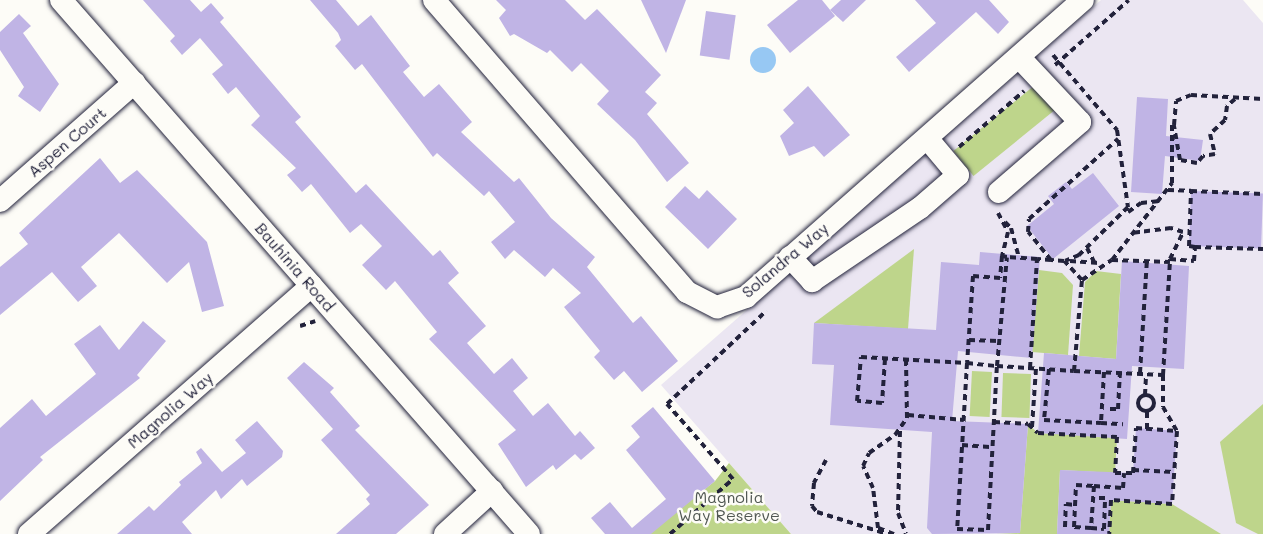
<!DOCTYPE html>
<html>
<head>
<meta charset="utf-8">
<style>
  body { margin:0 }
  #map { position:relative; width:1263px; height:534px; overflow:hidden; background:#fdfcf7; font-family:Mali,sans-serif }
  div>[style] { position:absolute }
  .built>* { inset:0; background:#ebe6f2 }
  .green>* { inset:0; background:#bed58b; transform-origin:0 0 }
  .water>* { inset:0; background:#97c8f3 }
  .round { border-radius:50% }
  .building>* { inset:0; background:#c0b4e5; transform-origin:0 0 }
  .path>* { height:4px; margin-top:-2px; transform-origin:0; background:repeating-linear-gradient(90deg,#22223b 0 6px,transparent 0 10.5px) }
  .path>.ring { margin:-2px; padding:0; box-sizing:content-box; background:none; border:4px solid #22223b; border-radius:50% }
  .roads { filter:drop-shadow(0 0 2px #22223b) drop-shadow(0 0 2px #22223b) }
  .street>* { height:22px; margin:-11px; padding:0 11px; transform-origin:11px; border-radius:11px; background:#fdfcf7 }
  span { translate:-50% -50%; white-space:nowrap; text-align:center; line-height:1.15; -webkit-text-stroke:5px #fdfcf7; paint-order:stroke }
  .street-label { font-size:16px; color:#22223b }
  .park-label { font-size:16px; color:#515853 }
</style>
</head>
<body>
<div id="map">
  <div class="built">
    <i style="clip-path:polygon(1101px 0,1243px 0,1263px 23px,1263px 534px,791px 534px,661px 385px)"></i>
  </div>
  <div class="green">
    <i style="left:1035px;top:85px;width:32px;height:105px;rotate:51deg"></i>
    <i style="clip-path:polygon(914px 249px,908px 329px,814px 323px)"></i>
    <i style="clip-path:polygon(1039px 270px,1062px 273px,1073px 285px,1068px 355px,1032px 352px)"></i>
    <i style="clip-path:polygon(1096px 271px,1121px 274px,1116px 359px,1079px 356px,1085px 282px)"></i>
    <i style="left:972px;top:371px;width:20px;height:45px;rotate:3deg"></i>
    <i style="left:1003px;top:373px;width:28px;height:44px;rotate:2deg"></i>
    <i style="clip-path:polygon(1263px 404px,1263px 534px,1258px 534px,1236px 523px,1220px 442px)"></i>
    <i style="clip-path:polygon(1028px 424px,1038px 433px,1117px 437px,1115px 473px,1060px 470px,1057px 534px,996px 534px,1020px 533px)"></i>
    <i style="clip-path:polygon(729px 463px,791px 534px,648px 534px,715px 481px)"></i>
    <i style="clip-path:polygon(1111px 500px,1172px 504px,1221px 534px,1109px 534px)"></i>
  </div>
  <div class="water">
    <i class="round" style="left:750px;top:47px;width:26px;height:26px"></i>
  </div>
  <div class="building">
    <i style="clip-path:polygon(143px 0,190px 0,201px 12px,211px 3px,224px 18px,220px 22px,301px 117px,295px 122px,356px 193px,366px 184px,433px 256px,440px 250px,459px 273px,448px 283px,486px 326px,467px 343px,494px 374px,512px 358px,528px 378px,513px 391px,533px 416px,548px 403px,575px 436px,580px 431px,595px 448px,581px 460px,575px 454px,556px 470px,553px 465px,526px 487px,498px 444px,516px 430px,429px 339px,437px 332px,395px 281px,386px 290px,362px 265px,382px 246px,361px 224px,350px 233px,311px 184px,302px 192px,287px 175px,296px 168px,251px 125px,260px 116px,236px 87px,228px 94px,212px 74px,223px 65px,200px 38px,182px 55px,170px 41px,175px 36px)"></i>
    <i style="clip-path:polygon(310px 0,336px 0,358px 26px,371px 15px,410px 66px,403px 72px,424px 97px,439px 84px,472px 122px,461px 132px,514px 182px,519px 178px,551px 218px,595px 257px,587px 267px,633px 323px,641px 316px,678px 361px,642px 392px,624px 371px,614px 380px,594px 357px,600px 351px,564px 307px,581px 293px,553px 268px,545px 277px,514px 250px,505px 259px,491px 242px,515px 222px,489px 191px,484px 196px,437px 153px,433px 157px,362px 64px,355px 70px,335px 46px,341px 40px,338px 33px)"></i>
    <i style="clip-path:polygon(496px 0,565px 0,585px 20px,597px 9px,661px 75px,645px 92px,657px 103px,647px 114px,689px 163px,667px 182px,635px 140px,597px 104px,609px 91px,581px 63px,572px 72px,550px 50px,547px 53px,514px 34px,510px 36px,499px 18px,506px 10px)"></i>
    <i style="clip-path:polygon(641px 0,686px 0,666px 53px)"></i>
    <i style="clip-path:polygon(798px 0,822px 0,835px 16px,790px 53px,767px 25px)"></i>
    <i style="clip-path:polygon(841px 0,866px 0,843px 22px,830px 10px)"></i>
    <i style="clip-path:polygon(915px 0,989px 0,1009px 22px,998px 34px,976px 12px,909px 72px,896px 57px,936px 23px)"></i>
    <i style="left:706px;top:11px;width:30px;height:45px;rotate:8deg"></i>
    <i style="clip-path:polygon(19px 14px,31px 26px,23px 33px,59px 84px,40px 112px,18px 96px,24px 87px,0 50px,0 32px)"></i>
    <i style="clip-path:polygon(808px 86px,850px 135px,824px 157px,814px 146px,789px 156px,780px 136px,794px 123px,783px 110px)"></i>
    <i style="clip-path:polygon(1137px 97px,1168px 99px,1166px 136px,1203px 140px,1200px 161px,1165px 156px,1162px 194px,1131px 192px)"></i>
    <i style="clip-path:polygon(100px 158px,120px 183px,137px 170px,207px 242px,224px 306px,202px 312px,189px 262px,167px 283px,119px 233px,81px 267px,97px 286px,78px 302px,52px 272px,0 315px,0 267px,28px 244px,19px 233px)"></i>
    <i style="clip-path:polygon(1093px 173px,1119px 206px,1053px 259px,1027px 226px,1054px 204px,1048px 196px,1066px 182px,1072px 189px)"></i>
    <i style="clip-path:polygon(685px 186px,699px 199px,707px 190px,737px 219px,708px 249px,665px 207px)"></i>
    <i style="left:1191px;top:191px;width:72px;height:55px;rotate:2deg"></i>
    <i style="clip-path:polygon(980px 252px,1040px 257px,1032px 358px,958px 351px,952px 421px,1028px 424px,1020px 533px,932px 534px,927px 528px,932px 432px,830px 425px,834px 365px,812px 364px,814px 323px,936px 330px,941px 262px,979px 265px)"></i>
    <i style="clip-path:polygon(1122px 261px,1189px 266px,1184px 369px,1132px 366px,1127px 439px,1038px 433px,1044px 353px,1116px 359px)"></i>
    <i style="clip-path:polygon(143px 321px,166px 341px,137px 375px,140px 378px,40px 457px,43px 460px,0 501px,0 428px,32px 399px,46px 416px,96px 374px,74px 344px,100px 325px,119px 350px)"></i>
    <i style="clip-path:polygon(304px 362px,334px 388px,330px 392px,360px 426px,355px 430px,429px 505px,396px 534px,336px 534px,370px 504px,366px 499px,370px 495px,321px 440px,333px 429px,287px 378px)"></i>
    <i style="clip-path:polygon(653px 407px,715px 481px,651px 534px,605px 534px,591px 518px,610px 502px,632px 528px,666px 499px,626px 450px,640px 437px,631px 426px)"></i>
    <i style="clip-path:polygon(257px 421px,283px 451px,282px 457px,247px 486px,242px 479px,221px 499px,216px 490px,182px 522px,192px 534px,117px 534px,149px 506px,154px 511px,181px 485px,179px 482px,202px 463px,196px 452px,201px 448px,222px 472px,246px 453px,235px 440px)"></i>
    <i style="clip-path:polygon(1136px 428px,1177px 431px,1172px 504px,1111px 500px,1109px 534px,1057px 534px,1060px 470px,1133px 473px)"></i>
  </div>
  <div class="path">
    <i style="left:1053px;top:55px;width:99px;rotate:49.5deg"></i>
    <i style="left:1117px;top:130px;width:78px;rotate:81.9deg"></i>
    <i style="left:1128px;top:207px;width:69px;rotate:135.6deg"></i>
    <i style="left:1079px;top:255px;width:15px;rotate:157deg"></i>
    <i style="left:1055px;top:65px;width:98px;rotate:-41.3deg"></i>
    <i style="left:1235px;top:99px;width:11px;rotate:139deg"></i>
    <i style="left:1227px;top:106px;width:14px;rotate:98deg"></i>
    <i style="left:1225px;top:120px;width:21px;rotate:137deg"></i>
    <i style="left:1210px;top:134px;width:21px;rotate:76deg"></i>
    <i style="left:1215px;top:154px;width:12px;rotate:171deg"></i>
    <i style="left:1203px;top:156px;width:9px;rotate:131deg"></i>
    <i style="left:1197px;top:163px;width:17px;rotate:-170deg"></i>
    <i style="left:1180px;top:160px;width:36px;rotate:-100deg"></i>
    <i style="left:1174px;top:125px;width:24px;rotate:-85deg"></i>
    <i style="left:1176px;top:101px;width:16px;rotate:-22deg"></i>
    <i style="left:1191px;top:95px;width:72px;rotate:3.2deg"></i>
    <i style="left:959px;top:147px;width:86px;rotate:-40.7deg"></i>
    <i style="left:1168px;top:190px;width:23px;rotate:2deg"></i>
    <i style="left:1128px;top:212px;width:16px;rotate:-35deg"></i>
    <i style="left:1141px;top:203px;width:19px;rotate:-6deg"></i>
    <i style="left:998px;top:213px;width:21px;rotate:62deg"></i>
    <i style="left:1008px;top:232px;width:25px;rotate:104deg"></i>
    <i style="left:1005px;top:222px;width:8px;rotate:45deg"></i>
    <i style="left:1011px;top:228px;width:31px;rotate:75deg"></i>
    <i style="left:1195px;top:247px;width:6px;rotate:-171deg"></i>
    <i style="left:1189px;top:246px;width:55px;rotate:-87.9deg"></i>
    <i style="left:1191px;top:191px;width:72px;rotate:2.4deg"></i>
    <i style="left:1087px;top:248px;width:16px;rotate:63deg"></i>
    <i style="left:1170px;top:259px;width:24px;rotate:5deg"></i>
    <i style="left:1194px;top:261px;width:14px;rotate:-86deg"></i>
    <i style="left:1195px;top:247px;width:68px;rotate:1.7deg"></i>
    <i style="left:1051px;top:260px;width:36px;rotate:-129deg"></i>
    <i style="left:1028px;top:232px;width:13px;rotate:-86deg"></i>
    <i style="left:1029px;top:219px;width:120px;rotate:-42deg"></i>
    <i style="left:1112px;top:260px;width:58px;rotate:2deg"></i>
    <i style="left:1070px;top:261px;width:29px;rotate:4deg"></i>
    <i style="left:1082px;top:280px;width:36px;rotate:-34deg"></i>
    <i style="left:1112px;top:260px;width:98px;rotate:-52.1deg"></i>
    <i style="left:1172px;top:183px;width:60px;rotate:-90deg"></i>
    <i style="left:300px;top:326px;width:16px;rotate:-18deg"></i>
    <i style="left:969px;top:340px;width:30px;rotate:2deg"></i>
    <i style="left:885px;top:359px;width:44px;rotate:93.9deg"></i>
    <i style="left:882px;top:403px;width:25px;rotate:-175deg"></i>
    <i style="left:857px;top:401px;width:44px;rotate:-84.8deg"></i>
    <i style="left:861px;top:357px;width:106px;rotate:3.2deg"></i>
    <i style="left:967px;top:363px;width:30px;rotate:6deg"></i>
    <i style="left:997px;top:366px;width:77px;rotate:3.7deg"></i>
    <i style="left:1074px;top:371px;width:91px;rotate:-85deg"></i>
    <i style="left:1082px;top:280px;width:26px;rotate:-133deg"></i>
    <i style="left:1064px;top:261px;width:13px;rotate:-176deg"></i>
    <i style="left:1051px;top:260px;width:14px;rotate:-176deg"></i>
    <i style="left:1037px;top:259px;width:30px;rotate:-176deg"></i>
    <i style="left:1007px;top:257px;width:5px;rotate:-169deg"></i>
    <i style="left:1002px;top:256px;width:22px;rotate:95deg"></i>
    <i style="left:1000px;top:278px;width:27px;rotate:-176deg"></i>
    <i style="left:973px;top:276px;width:87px;rotate:93.9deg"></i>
    <i style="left:967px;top:363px;width:166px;rotate:93.4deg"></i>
    <i style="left:957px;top:529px;width:31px;rotate:2deg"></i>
    <i style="left:988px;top:530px;width:164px;rotate:-86.9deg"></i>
    <i style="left:997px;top:366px;width:109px;rotate:-84.8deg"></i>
    <i style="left:1030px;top:368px;width:109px;rotate:-86.3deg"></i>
    <i style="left:1049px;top:369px;width:51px;rotate:95.6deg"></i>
    <i style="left:1044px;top:420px;width:57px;rotate:3deg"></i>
    <i style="left:1074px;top:371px;width:89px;rotate:2.6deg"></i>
    <i style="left:1163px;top:375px;width:116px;rotate:-86.5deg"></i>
    <i style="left:1170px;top:259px;width:30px;rotate:-64deg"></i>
    <i style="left:1183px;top:232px;width:13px;rotate:-162deg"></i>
    <i style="left:1171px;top:228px;width:40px;rotate:172.9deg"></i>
    <i style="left:1104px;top:372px;width:51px;rotate:93.4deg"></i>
    <i style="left:1101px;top:423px;width:22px;rotate:3deg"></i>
    <i style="left:1140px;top:373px;width:113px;rotate:-86.5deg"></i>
    <i style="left:1163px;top:375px;width:32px;rotate:90deg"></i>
    <i style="left:1163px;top:407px;width:28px;rotate:60deg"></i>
    <i class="ring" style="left:1138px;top:395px;width:12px;height:12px"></i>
    <i style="left:1145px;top:395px;width:21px;rotate:-87deg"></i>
    <i style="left:1110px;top:409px;width:8px"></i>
    <i style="left:1118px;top:409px;width:36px;rotate:-87deg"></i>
    <i style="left:908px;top:415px;width:56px;rotate:5.1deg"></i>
    <i style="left:994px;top:422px;width:34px;rotate:3deg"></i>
    <i style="left:1028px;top:424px;width:13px;rotate:42deg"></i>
    <i style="left:1038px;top:433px;width:79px;rotate:2.9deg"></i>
    <i style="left:1117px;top:437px;width:36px;rotate:93deg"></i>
    <i style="left:1115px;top:473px;width:18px"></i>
    <i style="left:1133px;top:473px;width:45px;rotate:-86.2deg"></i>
    <i style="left:1136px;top:428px;width:41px;rotate:4.2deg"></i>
    <i style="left:1177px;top:431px;width:73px;rotate:93.9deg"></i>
    <i style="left:1172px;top:504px;width:61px;rotate:-176.2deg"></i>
    <i style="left:1111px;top:500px;width:34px;rotate:93deg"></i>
    <i style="left:1032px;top:427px;width:59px;rotate:-86.1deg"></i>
    <i style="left:1147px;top:429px;width:18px;rotate:-90deg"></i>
    <i style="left:900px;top:431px;width:82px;rotate:91.4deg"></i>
    <i style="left:898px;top:513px;width:22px;rotate:69deg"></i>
    <i style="left:962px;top:445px;width:31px;rotate:4deg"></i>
    <i style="left:826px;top:460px;width:26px;rotate:118deg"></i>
    <i style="left:814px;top:483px;width:23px;rotate:95deg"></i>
    <i style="left:812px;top:506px;width:8px;rotate:50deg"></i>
    <i style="left:817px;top:512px;width:70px;rotate:17.4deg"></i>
    <i style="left:1133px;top:470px;width:41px;rotate:2.8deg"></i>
    <i style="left:1094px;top:486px;width:42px;rotate:94.1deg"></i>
    <i style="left:1091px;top:528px;width:17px;rotate:-177deg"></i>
    <i style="left:1074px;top:527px;width:42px;rotate:-87.3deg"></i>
    <i style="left:1076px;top:485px;width:18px;rotate:3deg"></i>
    <i style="left:1094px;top:486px;width:29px;rotate:4deg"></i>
    <i style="left:1123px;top:488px;width:15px;rotate:-86deg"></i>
    <i style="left:1065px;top:527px;width:23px;rotate:-88deg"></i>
    <i style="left:1066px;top:504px;width:9px;rotate:6deg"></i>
    <i style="left:1091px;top:528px;width:13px;rotate:4deg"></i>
    <i style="left:1104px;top:529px;width:31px;rotate:-88deg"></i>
    <i style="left:1105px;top:498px;width:12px;rotate:180deg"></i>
    <i style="left:670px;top:534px;width:84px;rotate:-41.1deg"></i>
    <i style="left:733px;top:479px;width:100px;rotate:-131.3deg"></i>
    <i style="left:667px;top:404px;width:136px;rotate:-43.2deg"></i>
    <i style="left:894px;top:534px;width:17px;rotate:-159deg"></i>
    <i style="left:878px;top:528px;width:40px;rotate:-97.1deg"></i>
    <i style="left:873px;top:488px;width:24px;rotate:-114deg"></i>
    <i style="left:863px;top:466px;width:14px;rotate:-65deg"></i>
    <i style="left:869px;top:453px;width:32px;rotate:-35deg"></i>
    <i style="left:895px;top:435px;width:21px;rotate:-55deg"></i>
    <i style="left:907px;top:418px;width:58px;rotate:-91deg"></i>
  </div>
  <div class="roads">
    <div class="street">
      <i style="left:61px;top:0;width:710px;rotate:48.77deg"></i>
      <i style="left:434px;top:0;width:386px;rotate:49.1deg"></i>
      <i style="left:687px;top:292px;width:34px;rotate:27deg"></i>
      <i style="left:717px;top:307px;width:31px;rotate:-19deg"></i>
      <i style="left:746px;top:297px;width:449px;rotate:-41.4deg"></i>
      <i style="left:999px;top:192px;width:107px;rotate:-40.8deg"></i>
      <i style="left:1080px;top:122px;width:89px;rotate:-133.2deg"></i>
      <i style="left:0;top:201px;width:179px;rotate:-41.4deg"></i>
      <i style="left:790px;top:257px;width:33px;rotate:47deg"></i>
      <i style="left:812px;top:281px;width:130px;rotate:-34.1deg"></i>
      <i style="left:920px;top:208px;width:50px;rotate:-41deg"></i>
      <i style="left:958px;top:175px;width:48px;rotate:-130deg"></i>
      <i style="left:29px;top:534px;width:376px;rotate:-41.3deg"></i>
      <i style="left:445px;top:534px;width:64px;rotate:-42.5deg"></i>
    </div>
  </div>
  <div class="street-label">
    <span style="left:67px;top:142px;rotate:-41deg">Aspen Court</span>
    <span style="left:785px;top:260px;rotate:-40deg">Solandra Way</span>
    <span style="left:295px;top:267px;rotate:49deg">Bauhinia Road</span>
    <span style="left:170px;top:410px;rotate:-41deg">Magnolia Way</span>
  </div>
  <div class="park-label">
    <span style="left:729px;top:506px">Magnolia<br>Way Reserve</span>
  </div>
</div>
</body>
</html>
